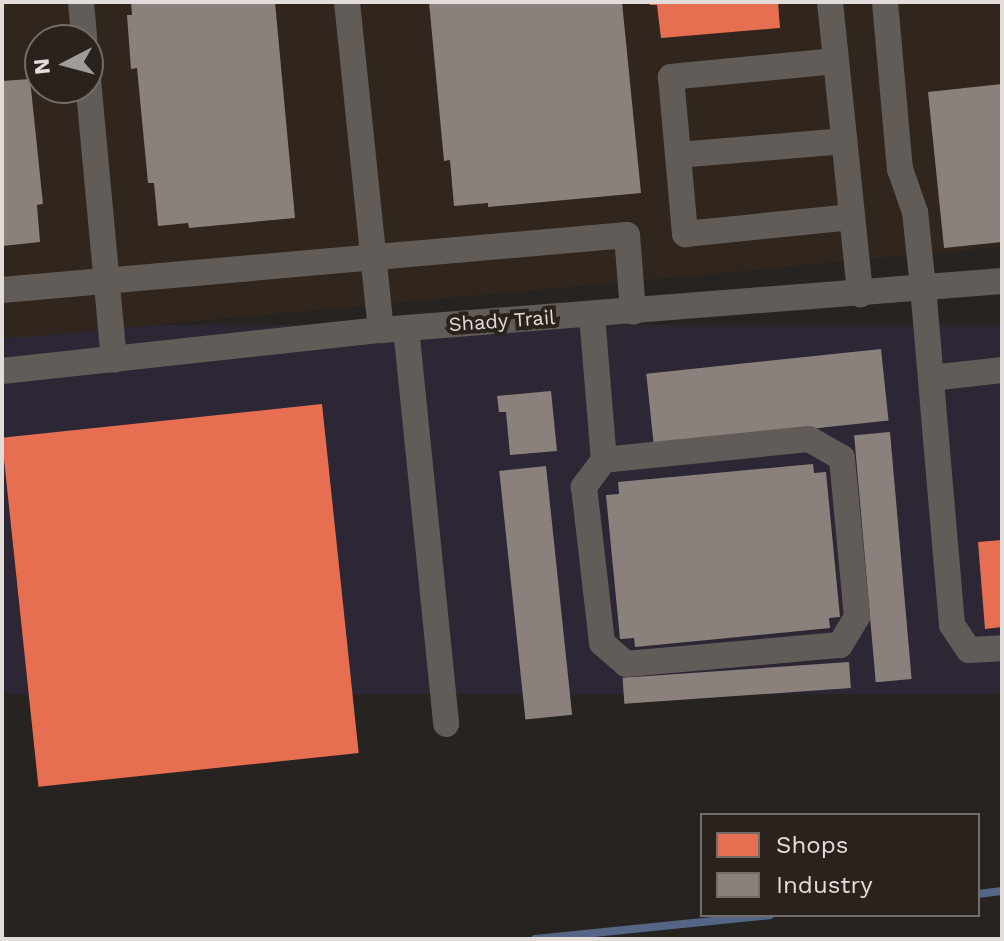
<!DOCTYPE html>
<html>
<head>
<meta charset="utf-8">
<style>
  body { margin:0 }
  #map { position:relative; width:1004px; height:941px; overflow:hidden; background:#262320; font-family:"Work Sans",sans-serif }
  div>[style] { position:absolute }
  .commercial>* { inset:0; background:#2d2735; transform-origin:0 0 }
  .built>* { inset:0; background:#30261d }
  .shops>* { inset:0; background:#e76f51; transform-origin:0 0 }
  .industry>* { inset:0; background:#8a817c; transform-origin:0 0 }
  .stream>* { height:8px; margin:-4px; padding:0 4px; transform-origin:4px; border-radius:4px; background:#546585 }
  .minor>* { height:26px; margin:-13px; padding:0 13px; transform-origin:13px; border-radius:13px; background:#625c58 }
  span { translate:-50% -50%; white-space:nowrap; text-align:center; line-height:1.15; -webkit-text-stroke:8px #29221d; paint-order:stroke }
  .street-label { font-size:20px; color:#e2ddda }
  .frame { position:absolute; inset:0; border:4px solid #e2ddda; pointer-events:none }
  .legend { position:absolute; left:700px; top:813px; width:280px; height:104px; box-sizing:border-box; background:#29221d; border:2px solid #736d69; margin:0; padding:10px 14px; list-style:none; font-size:24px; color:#e2ddda }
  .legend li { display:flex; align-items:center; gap:16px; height:40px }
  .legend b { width:40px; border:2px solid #736d69 }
  .north { position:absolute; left:24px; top:24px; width:80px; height:80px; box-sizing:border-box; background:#29221d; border:2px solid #736d69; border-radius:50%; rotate:264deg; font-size:22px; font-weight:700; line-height:32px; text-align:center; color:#e2ddda }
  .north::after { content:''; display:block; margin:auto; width:28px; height:36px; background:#a09c99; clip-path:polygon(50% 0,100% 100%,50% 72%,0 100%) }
</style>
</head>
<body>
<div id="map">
  <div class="commercial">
    <i style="left:1002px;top:325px;width:369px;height:1005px;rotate:90deg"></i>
  </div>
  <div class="built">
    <i style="clip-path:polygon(evenodd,2px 2px,1002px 2px,1002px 247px,2px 339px,2px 2px,40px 40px,88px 40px,88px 88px,40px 88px,40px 40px)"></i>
  </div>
  <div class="shops">
    <i style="clip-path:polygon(649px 2px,778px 2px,780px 28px,661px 38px,657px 5px,650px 5px)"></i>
    <i style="left:322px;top:404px;width:351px;height:322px;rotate:84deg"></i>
    <i style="clip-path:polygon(1002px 540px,1002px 627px,985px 629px,978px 542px)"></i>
  </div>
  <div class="industry">
    <i style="clip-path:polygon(131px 2px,275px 2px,295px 218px,189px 228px,188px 223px,158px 226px,154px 183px,148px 183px,137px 68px,131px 69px,127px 15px,132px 15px)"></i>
    <i style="clip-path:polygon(429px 2px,622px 2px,641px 193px,488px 207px,488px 203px,454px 206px,450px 160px,444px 161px)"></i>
    <i style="clip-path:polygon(30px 79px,43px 204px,37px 205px,40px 242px,2px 246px,2px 81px)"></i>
    <i style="clip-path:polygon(1002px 84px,1002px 242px,944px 248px,928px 92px)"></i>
    <i style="left:881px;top:349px;width:72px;height:236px;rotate:84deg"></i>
    <i style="clip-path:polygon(551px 391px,557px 451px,510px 455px,506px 412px,499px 412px,497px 396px)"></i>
    <i style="left:890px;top:432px;width:248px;height:36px;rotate:85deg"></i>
    <i style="clip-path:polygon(813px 464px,814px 473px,826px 472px,840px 617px,829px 618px,830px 628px,635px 647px,634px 638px,620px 639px,606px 495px,619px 494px,618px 482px)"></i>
    <i style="left:546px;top:466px;width:250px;height:47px;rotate:84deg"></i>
    <i style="left:849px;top:662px;width:26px;height:227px;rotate:86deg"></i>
  </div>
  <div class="stream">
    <i style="left:978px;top:894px;width:24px;rotate:-7deg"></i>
    <i style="left:535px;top:939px;width:236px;rotate:-5.8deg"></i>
  </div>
  <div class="minor">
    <i style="left:81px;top:2px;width:38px;rotate:85deg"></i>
    <i style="left:347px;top:2px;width:330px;rotate:84.1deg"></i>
    <i style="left:830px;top:2px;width:294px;rotate:84.1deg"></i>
    <i style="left:885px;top:2px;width:168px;rotate:84.9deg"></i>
    <i style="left:900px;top:169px;width:46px;rotate:70.8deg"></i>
    <i style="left:915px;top:212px;width:75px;rotate:83.9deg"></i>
    <i style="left:923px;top:287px;width:339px;rotate:85.1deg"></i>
    <i style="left:952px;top:625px;width:30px;rotate:56deg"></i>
    <i style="left:969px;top:650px;width:33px;rotate:-3deg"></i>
    <i style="left:836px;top:61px;width:166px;rotate:174.5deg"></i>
    <i style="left:671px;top:77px;width:158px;rotate:84.9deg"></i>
    <i style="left:685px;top:234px;width:168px;rotate:-5.8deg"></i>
    <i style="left:88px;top:80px;width:281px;rotate:84.7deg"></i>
    <i style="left:678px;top:155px;width:167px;rotate:-4.8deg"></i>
    <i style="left:2px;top:290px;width:627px;rotate:-5.03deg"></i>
    <i style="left:627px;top:235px;width:77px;rotate:85.5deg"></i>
    <i style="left:592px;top:315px;width:145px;rotate:85.3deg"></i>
    <i style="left:604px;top:460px;width:34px;rotate:127deg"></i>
    <i style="left:584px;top:487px;width:157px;rotate:83.4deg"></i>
    <i style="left:602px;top:643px;width:32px;rotate:41deg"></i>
    <i style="left:626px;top:664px;width:215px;rotate:-5.1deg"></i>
    <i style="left:840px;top:645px;width:33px;rotate:-59deg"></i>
    <i style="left:857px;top:617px;width:160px;rotate:-95.4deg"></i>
    <i style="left:842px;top:458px;width:38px;rotate:-150deg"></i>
    <i style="left:809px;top:439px;width:206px;rotate:174.2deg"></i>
    <i style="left:406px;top:328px;width:398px;rotate:84.2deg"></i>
    <i style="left:2px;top:371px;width:381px;rotate:-6.2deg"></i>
    <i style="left:381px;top:330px;width:623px;rotate:-4.51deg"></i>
    <i style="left:931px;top:378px;width:71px;rotate:-6.4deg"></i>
  </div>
  <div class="street-label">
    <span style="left:502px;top:321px;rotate:-4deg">Shady Trail</span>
  </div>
  <div class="frame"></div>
  <ul class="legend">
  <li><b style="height:22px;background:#e76f51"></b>Shops</li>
  <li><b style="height:22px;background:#8a817c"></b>Industry</li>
  </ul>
  <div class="north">N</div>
</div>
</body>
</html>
